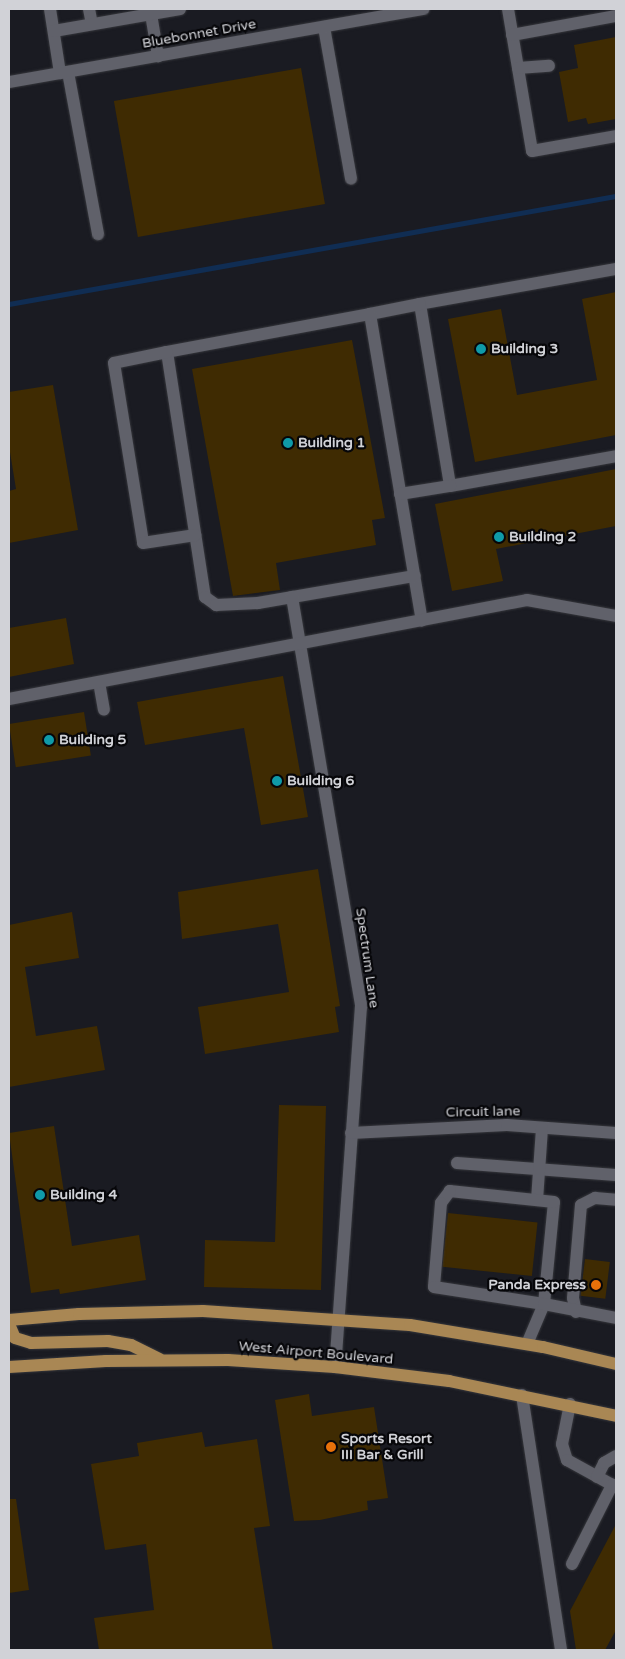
<!DOCTYPE html>
<html>
<head>
<meta charset="utf-8">
<style>
  body { margin:0 }
  #map { position:relative; width:625px; height:1659px; overflow:hidden; background:#1a1b22; font-family:"Varela Round",sans-serif }
  div>[style] { position:absolute }
  .stream>* { height:4.5px; margin:-2.25px; padding:0 2.25px; transform-origin:2.25px; border-radius:2.25px; background:#102d53 }
  .building>* { inset:0; background:#3f2b02; transform-origin:0 0 }
  .roads { filter:drop-shadow(0 0 1px #36373c) drop-shadow(0 0 1px #36373c) }
  .minor>* { height:12px; margin:-6px; padding:0 6px; transform-origin:6px; border-radius:6px; background:#60616a }
  .major>* { height:12px; margin:-6px; padding:0 6px; transform-origin:6px; border-radius:6px; background:#a98754 }
  .dots>* { width:14px; height:14px; translate:-50% -50%; box-sizing:border-box; border:2px solid #060609; border-radius:50% }
  span { translate:-50% -50%; white-space:nowrap; text-align:center; line-height:1.15; -webkit-text-stroke:4.5px #060609; paint-order:stroke }
  .street-label { font-size:14px; color:#d1d2d7 }
  .poi-label { font-size:14px; color:#d1d2d7; font-weight:700 }
  .left { translate:0 -50%; text-align:left }
  .right { translate:-100% -50%; text-align:right }
  .frame { position:absolute; inset:0; border:10px solid #d1d2d7; pointer-events:none }
</style>
</head>
<body>
<div id="map">
  <div class="stream">
    <i style="left:9px;top:304px;width:617px;rotate:-10.09deg"></i>
  </div>
  <div class="building">
    <i style="clip-path:polygon(616px 37px,616px 119px,588px 124px,586px 118px,568px 122px,559px 72px,578px 68px,574px 45px)"></i>
    <i style="left:301px;top:68px;width:138px;height:190px;rotate:80deg"></i>
    <i style="clip-path:polygon(616px 292px,616px 435px,475px 462px,448px 319px,501px 309px,517px 395px,597px 380px,582px 299px)"></i>
    <i style="clip-path:polygon(352px 340px,385px 518px,372px 520px,376px 545px,276px 563px,280px 590px,233px 596px,192px 369px)"></i>
    <i style="clip-path:polygon(53px 385px,78px 530px,9px 543px,9px 491px,16px 489px,9px 446px,9px 392px)"></i>
    <i style="clip-path:polygon(616px 469px,616px 526px,496px 549px,503px 581px,452px 591px,435px 504px)"></i>
    <i style="clip-path:polygon(66px 618px,74px 664px,9px 677px,9px 628px)"></i>
    <i style="clip-path:polygon(283px 676px,308px 817px,261px 825px,244px 728px,145px 745px,137px 702px)"></i>
    <i style="left:84px;top:712px;width:44px;height:76px;rotate:81deg"></i>
    <i style="clip-path:polygon(318px 869px,340px 1006px,335px 1007px,339px 1032px,205px 1054px,198px 1007px,289px 992px,278px 924px,182px 939px,178px 892px)"></i>
    <i style="clip-path:polygon(72px 912px,79px 958px,25px 967px,36px 1036px,97px 1026px,105px 1070px,9px 1087px,9px 925px)"></i>
    <i style="clip-path:polygon(279px 1105px,326px 1106px,321px 1290px,204px 1287px,205px 1240px,275px 1242px)"></i>
    <i style="clip-path:polygon(54px 1126px,72px 1246px,139px 1235px,146px 1280px,60px 1294px,59px 1289px,31px 1293px,9px 1133px)"></i>
    <i style="left:448px;top:1213px;width:90px;height:54px;rotate:6deg"></i>
    <i style="left:585px;top:1259px;width:25px;height:37px;rotate:7deg"></i>
    <i style="clip-path:polygon(309px 1394px,312px 1416px,374px 1407px,388px 1498px,367px 1501px,368px 1510px,320px 1520px,294px 1521px,275px 1400px)"></i>
    <i style="clip-path:polygon(202px 1432px,205px 1447px,257px 1439px,270px 1526px,254px 1528px,273px 1650px,99px 1650px,94px 1618px,154px 1610px,146px 1544px,105px 1550px,91px 1464px,139px 1456px,137px 1443px)"></i>
    <i style="clip-path:polygon(9px 1499px,16px 1499px,29px 1590px,9px 1593px)"></i>
    <i style="clip-path:polygon(616px 1524px,616px 1630px,605px 1650px,576px 1650px,570px 1611px)"></i>
  </div>
  <div class="roads">
    <div class="minor">
      <i style="left:50px;top:9px;width:65px;rotate:81.1deg"></i>
      <i style="left:89px;top:9px;width:15px;rotate:79deg"></i>
      <i style="left:508px;top:9px;width:144px;rotate:80.4deg"></i>
      <i style="left:532px;top:151px;width:85px;rotate:-10.1deg"></i>
      <i style="left:151px;top:14px;width:43px;rotate:80.5deg"></i>
      <i style="left:324px;top:27px;width:154px;rotate:79.9deg"></i>
      <i style="left:54px;top:31px;width:128px;rotate:-9.9deg"></i>
      <i style="left:512px;top:35px;width:106px;rotate:-10.4deg"></i>
      <i style="left:518px;top:68px;width:31px;rotate:-4deg"></i>
      <i style="left:68px;top:72px;width:165px;rotate:79.5deg"></i>
      <i style="left:9px;top:82px;width:421px;rotate:-10deg"></i>
      <i style="left:616px;top:269px;width:199px;rotate:169.9deg"></i>
      <i style="left:420px;top:304px;width:184px;rotate:80.6deg"></i>
      <i style="left:450px;top:486px;width:169px;rotate:-10.2deg"></i>
      <i style="left:420px;top:304px;width:51px;rotate:168.7deg"></i>
      <i style="left:370px;top:314px;width:311px;rotate:80.4deg"></i>
      <i style="left:370px;top:314px;width:207px;rotate:169.4deg"></i>
      <i style="left:167px;top:352px;width:248px;rotate:81.2deg"></i>
      <i style="left:205px;top:597px;width:14px;rotate:36deg"></i>
      <i style="left:216px;top:605px;width:42px;rotate:-2.7deg"></i>
      <i style="left:258px;top:603px;width:159px;rotate:-9.8deg"></i>
      <i style="left:167px;top:352px;width:54px;rotate:168.3deg"></i>
      <i style="left:114px;top:363px;width:182px;rotate:80.8deg"></i>
      <i style="left:143px;top:543px;width:53px;rotate:-8.7deg"></i>
      <i style="left:400px;top:494px;width:51px;rotate:-9.1deg"></i>
      <i style="left:292px;top:597px;width:415px;rotate:80.4deg"></i>
      <i style="left:361px;top:1006px;width:362px;rotate:94.1deg"></i>
      <i style="left:99px;top:682px;width:28px;rotate:80deg"></i>
      <i style="left:9px;top:699px;width:527px;rotate:-10.82deg"></i>
      <i style="left:527px;top:600px;width:90px;rotate:10.2deg"></i>
      <i style="left:351px;top:1133px;width:156px;rotate:-2.9deg"></i>
      <i style="left:507px;top:1125px;width:109px;rotate:4.2deg"></i>
      <i style="left:457px;top:1163px;width:159px;rotate:4.3deg"></i>
      <i style="left:537px;top:1200px;width:72px;rotate:-86deg"></i>
      <i style="left:576px;top:1312px;width:14px;rotate:-102deg"></i>
      <i style="left:573px;top:1298px;width:93px;rotate:-85.1deg"></i>
      <i style="left:581px;top:1205px;width:16px;rotate:-27deg"></i>
      <i style="left:595px;top:1198px;width:21px;rotate:5deg"></i>
      <i style="left:527px;top:1344px;width:43px;rotate:-67deg"></i>
      <i style="left:544px;top:1304px;width:102px;rotate:-84.4deg"></i>
      <i style="left:554px;top:1202px;width:105px;rotate:-174deg"></i>
      <i style="left:450px;top:1191px;width:15px;rotate:127deg"></i>
      <i style="left:441px;top:1203px;width:84px;rotate:94.8deg"></i>
      <i style="left:434px;top:1287px;width:111px;rotate:8.8deg"></i>
      <i style="left:544px;top:1304px;width:73px;rotate:11deg"></i>
      <i style="left:522px;top:1395px;width:258px;rotate:81.3deg"></i>
      <i style="left:570px;top:1404px;width:41px;rotate:101.3deg"></i>
      <i style="left:562px;top:1444px;width:17px;rotate:73deg"></i>
      <i style="left:567px;top:1460px;width:56px;rotate:28.9deg"></i>
      <i style="left:597px;top:1477px;width:16px;rotate:-63deg"></i>
      <i style="left:604px;top:1463px;width:14px;rotate:-30deg"></i>
      <i style="left:572px;top:1564px;width:89px;rotate:-63.1deg"></i>
    </div>
    <div class="major">
      <i style="left:9px;top:1320px;width:70px;rotate:-4.9deg"></i>
      <i style="left:79px;top:1314px;width:124px;rotate:-1.4deg"></i>
      <i style="left:203px;top:1311px;width:207px;rotate:3.9deg"></i>
      <i style="left:410px;top:1325px;width:135px;rotate:9.4deg"></i>
      <i style="left:543px;top:1347px;width:75px;rotate:13.1deg"></i>
      <i style="left:9px;top:1324px;width:15px;rotate:67deg"></i>
      <i style="left:15px;top:1338px;width:17px;rotate:17deg"></i>
      <i style="left:31px;top:1343px;width:77px;rotate:-1.5deg"></i>
      <i style="left:108px;top:1341px;width:23px;rotate:10deg"></i>
      <i style="left:131px;top:1345px;width:32px;rotate:26deg"></i>
      <i style="left:9px;top:1367px;width:97px;rotate:-3.5deg"></i>
      <i style="left:106px;top:1361px;width:122px;rotate:-0.5deg"></i>
      <i style="left:228px;top:1360px;width:107px;rotate:3.7deg"></i>
      <i style="left:335px;top:1367px;width:115px;rotate:7deg"></i>
      <i style="left:449px;top:1381px;width:171px;rotate:11.8deg"></i>
    </div>
  </div>
  <div class="dots">
    <i style="left:481px;top:349px;background:#0f9aa8"></i>
    <i style="left:288px;top:443px;background:#0f9aa8"></i>
    <i style="left:499px;top:537px;background:#0f9aa8"></i>
    <i style="left:49px;top:740px;background:#0f9aa8"></i>
    <i style="left:277px;top:781px;background:#0f9aa8"></i>
    <i style="left:40px;top:1195px;background:#0f9aa8"></i>
    <i style="left:596px;top:1285px;background:#e8710a"></i>
    <i style="left:331px;top:1447px;background:#e8710a"></i>
  </div>
  <div class="street-label">
    <span style="left:199px;top:34px;rotate:-10deg">Bluebonnet Drive</span>
    <span style="left:367px;top:958px;rotate:82deg">Spectrum Lane</span>
    <span style="left:483px;top:1112px;rotate:-1deg">Circuit lane</span>
    <span style="left:316px;top:1353px;rotate:5deg">West Airport Boulevard</span>
  </div>
  <div class="poi-label">
    <span class="left" style="left:491px;top:349px">Building 3</span>
    <span class="left" style="left:298px;top:443px">Building 1</span>
    <span class="left" style="left:509px;top:537px">Building 2</span>
    <span class="left" style="left:59px;top:740px">Building 5</span>
    <span class="left" style="left:287px;top:781px">Building 6</span>
    <span class="left" style="left:50px;top:1195px">Building 4</span>
    <span class="right" style="left:586px;top:1285px">Panda Express</span>
    <span class="left" style="left:341px;top:1447px">Sports Resort<br>III Bar &amp; Grill</span>
  </div>
  <div class="frame"></div>
</div>
</body>
</html>
